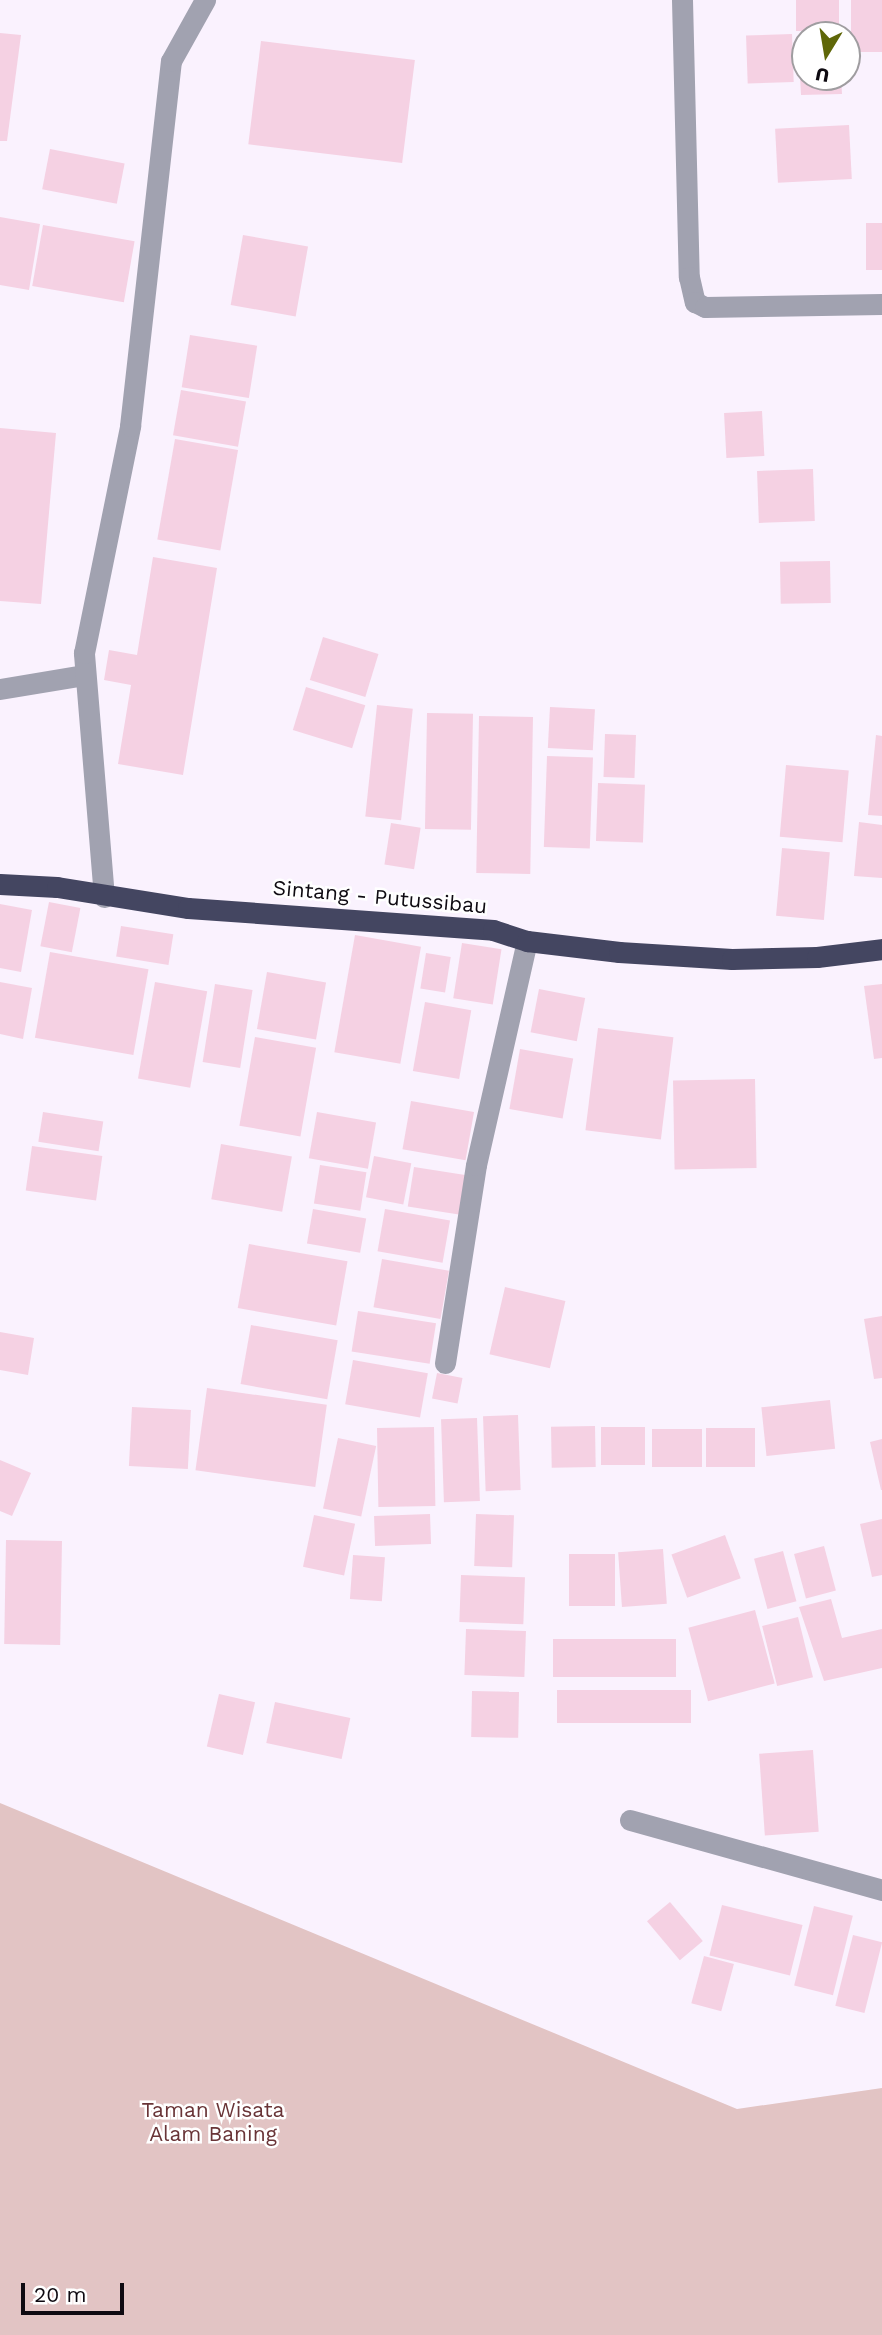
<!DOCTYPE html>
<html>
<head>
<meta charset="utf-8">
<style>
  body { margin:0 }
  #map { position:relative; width:882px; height:2335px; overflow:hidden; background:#faf2fe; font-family:"Work Sans",sans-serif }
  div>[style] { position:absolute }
  .green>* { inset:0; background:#e2c4c4 }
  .building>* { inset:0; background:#f5d1e3; transform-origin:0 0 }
  .street>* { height:21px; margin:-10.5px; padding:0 10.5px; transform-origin:10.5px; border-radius:10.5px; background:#a1a2b0 }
  .highway>* { height:21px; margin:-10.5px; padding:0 10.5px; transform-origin:10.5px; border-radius:10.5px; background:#444661 }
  span { translate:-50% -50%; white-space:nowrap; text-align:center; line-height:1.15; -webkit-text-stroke:5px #fff; paint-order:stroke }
  .street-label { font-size:21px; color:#0e0a11 }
  .park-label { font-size:21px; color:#693437 }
  .north { position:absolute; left:791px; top:21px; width:70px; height:70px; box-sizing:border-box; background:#fff; border:2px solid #9f9da0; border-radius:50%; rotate:191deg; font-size:19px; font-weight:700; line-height:28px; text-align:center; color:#0e0a11 }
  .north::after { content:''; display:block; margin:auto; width:24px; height:32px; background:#5f6708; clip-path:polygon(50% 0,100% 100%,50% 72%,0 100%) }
  .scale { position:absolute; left:21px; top:2283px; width:103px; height:32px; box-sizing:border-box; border:4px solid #0e0a11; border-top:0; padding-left:9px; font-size:21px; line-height:24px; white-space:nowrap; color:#0e0a11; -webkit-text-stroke:5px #fff; paint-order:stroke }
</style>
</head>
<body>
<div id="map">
  <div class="green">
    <i style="clip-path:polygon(0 1803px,737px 2109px,882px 2088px,882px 2335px,0 2335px)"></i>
  </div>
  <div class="building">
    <i style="left:796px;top:0;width:43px;height:31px"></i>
    <i style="left:851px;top:0;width:31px;height:52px"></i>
    <i style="clip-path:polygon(0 33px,21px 35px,7px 141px,0 141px)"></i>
    <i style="left:792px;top:34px;width:48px;height:46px;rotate:88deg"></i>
    <i style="left:261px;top:41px;width:155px;height:104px;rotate:7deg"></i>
    <i style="clip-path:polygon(799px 57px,805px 57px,805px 77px,841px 77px,842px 94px,801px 95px)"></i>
    <i style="left:849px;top:125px;width:54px;height:74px;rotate:87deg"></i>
    <i style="left:50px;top:149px;width:76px;height:41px;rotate:11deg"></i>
    <i style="clip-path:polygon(0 217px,40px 224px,29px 290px,0 285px)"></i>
    <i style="left:882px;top:223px;width:47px;height:16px;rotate:90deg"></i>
    <i style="left:43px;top:225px;width:93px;height:62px;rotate:10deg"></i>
    <i style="left:243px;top:235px;width:66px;height:71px;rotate:10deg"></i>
    <i style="left:190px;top:335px;width:68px;height:53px;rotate:9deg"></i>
    <i style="left:181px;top:390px;width:66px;height:46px;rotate:10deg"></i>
    <i style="left:762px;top:411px;width:45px;height:38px;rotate:87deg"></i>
    <i style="clip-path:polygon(0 428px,56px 433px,41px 604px,0 601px)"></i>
    <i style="left:175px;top:439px;width:64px;height:102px;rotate:10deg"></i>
    <i style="left:813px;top:469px;width:52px;height:56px;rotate:88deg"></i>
    <i style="clip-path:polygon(153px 557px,217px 568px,183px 775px,118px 764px,131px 685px,104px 680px,109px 650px,137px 655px)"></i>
    <i style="left:830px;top:561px;width:42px;height:50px;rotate:89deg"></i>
    <i style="left:323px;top:637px;width:58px;height:45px;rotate:17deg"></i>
    <i style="left:306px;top:687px;width:62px;height:45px;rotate:17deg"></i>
    <i style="left:377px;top:705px;width:36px;height:112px;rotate:6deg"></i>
    <i style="left:550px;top:707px;width:45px;height:41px;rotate:3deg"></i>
    <i style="left:427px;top:713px;width:46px;height:116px;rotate:1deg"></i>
    <i style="left:479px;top:716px;width:54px;height:157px;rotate:1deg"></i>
    <i style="left:605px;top:734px;width:31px;height:43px;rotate:2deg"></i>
    <i style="clip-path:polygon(876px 735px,882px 736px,882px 816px,868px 815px)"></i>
    <i style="left:547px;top:756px;width:46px;height:91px;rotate:2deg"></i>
    <i style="left:786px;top:765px;width:63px;height:72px;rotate:5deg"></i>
    <i style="left:598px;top:783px;width:47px;height:58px;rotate:2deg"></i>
    <i style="clip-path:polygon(859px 822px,882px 825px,882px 878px,854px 876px)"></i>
    <i style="left:391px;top:823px;width:30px;height:42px;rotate:9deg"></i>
    <i style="left:782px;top:848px;width:48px;height:68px;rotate:5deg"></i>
    <i style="left:49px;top:902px;width:32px;height:45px;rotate:11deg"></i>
    <i style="clip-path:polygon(0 904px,32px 910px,21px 972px,0 968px)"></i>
    <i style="left:121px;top:926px;width:53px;height:31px;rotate:9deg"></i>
    <i style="left:355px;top:935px;width:67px;height:119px;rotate:10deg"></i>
    <i style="left:462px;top:943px;width:40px;height:56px;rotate:9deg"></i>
    <i style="left:50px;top:952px;width:100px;height:87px;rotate:10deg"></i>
    <i style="left:426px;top:953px;width:25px;height:36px;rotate:9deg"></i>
    <i style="left:267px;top:972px;width:60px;height:58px;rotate:10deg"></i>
    <i style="clip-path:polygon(0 982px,32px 988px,23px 1039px,0 1034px)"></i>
    <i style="left:155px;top:982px;width:53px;height:98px;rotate:10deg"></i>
    <i style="left:215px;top:984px;width:38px;height:79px;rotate:9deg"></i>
    <i style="clip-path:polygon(882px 984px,882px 1058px,874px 1059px,864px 986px)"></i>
    <i style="left:539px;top:989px;width:47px;height:44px;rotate:11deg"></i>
    <i style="left:425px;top:1002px;width:47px;height:70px;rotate:10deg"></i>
    <i style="left:598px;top:1028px;width:76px;height:103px;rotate:7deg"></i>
    <i style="left:255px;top:1037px;width:62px;height:90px;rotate:10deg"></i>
    <i style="left:520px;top:1049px;width:54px;height:61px;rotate:10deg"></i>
    <i style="left:755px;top:1079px;width:89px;height:82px;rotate:89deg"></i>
    <i style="left:411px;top:1101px;width:64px;height:49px;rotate:10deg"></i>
    <i style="left:43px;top:1112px;width:61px;height:30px;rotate:9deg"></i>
    <i style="left:317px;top:1112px;width:60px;height:47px;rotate:10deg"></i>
    <i style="left:221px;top:1144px;width:72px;height:56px;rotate:10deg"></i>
    <i style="left:32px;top:1146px;width:71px;height:45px;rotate:8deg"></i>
    <i style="left:374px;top:1156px;width:38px;height:42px;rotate:11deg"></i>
    <i style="left:320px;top:1165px;width:47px;height:39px;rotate:9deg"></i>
    <i style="left:414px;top:1167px;width:55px;height:40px;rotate:9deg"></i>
    <i style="left:313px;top:1209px;width:54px;height:35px;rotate:10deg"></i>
    <i style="left:385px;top:1209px;width:66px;height:43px;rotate:10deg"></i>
    <i style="left:249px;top:1244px;width:100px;height:65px;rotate:10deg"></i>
    <i style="left:382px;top:1259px;width:68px;height:49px;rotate:10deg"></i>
    <i style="left:505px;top:1287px;width:62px;height:69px;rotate:13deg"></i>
    <i style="left:358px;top:1311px;width:79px;height:41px;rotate:9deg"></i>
    <i style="clip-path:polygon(882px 1316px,882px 1378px,874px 1379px,864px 1319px)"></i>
    <i style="left:251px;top:1325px;width:88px;height:60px;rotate:10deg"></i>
    <i style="clip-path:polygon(0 1332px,34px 1338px,28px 1375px,0 1370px)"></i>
    <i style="left:353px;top:1360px;width:76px;height:45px;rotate:10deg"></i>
    <i style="left:437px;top:1373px;width:26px;height:26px;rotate:11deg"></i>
    <i style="left:207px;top:1388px;width:121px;height:83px;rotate:8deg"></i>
    <i style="left:830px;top:1400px;width:49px;height:69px;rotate:84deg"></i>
    <i style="left:132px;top:1407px;width:59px;height:59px;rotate:3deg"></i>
    <i style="left:518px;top:1415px;width:75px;height:35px;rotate:88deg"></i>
    <i style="left:477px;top:1418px;width:83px;height:36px;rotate:88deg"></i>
    <i style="left:595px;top:1426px;width:41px;height:44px;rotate:89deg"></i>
    <i style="left:434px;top:1427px;width:79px;height:57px;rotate:89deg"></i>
    <i style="left:601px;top:1427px;width:44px;height:38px"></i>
    <i style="left:755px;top:1428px;width:39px;height:49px;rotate:90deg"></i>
    <i style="left:702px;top:1429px;width:38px;height:50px;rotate:90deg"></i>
    <i style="left:338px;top:1438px;width:39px;height:72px;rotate:12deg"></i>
    <i style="clip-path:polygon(882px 1439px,882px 1490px,881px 1490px,870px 1442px)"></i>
    <i style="clip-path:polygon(0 1460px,31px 1473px,12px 1516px,0 1511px)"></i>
    <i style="left:430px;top:1514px;width:30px;height:56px;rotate:88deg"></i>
    <i style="left:476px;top:1514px;width:38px;height:52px;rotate:2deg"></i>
    <i style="left:314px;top:1515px;width:42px;height:53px;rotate:12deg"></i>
    <i style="clip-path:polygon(882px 1519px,882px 1575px,872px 1577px,860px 1524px)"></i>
    <i style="left:725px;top:1535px;width:46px;height:57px;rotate:70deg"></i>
    <i style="left:6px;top:1540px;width:56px;height:104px;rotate:1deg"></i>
    <i style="left:824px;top:1546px;width:46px;height:31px;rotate:75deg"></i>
    <i style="left:663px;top:1549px;width:55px;height:45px;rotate:86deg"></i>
    <i style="left:783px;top:1551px;width:52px;height:30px;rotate:75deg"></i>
    <i style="left:615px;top:1554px;width:52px;height:46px;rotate:90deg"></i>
    <i style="left:353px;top:1555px;width:32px;height:44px;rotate:4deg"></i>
    <i style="left:461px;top:1575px;width:64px;height:47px;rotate:2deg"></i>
    <i style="clip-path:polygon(831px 1599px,842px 1638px,882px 1629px,882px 1668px,824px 1681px,799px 1607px)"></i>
    <i style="left:755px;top:1610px;width:76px;height:69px;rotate:75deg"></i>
    <i style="left:798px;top:1617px;width:62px;height:37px;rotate:76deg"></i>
    <i style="left:466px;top:1629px;width:60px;height:46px;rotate:2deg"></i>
    <i style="left:676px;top:1639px;width:38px;height:123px;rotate:90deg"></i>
    <i style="left:557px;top:1690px;width:134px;height:33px"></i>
    <i style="left:472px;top:1691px;width:47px;height:46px;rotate:1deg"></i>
    <i style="left:219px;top:1694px;width:37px;height:54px;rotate:13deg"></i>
    <i style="left:275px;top:1702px;width:77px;height:42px;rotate:12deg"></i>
    <i style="left:813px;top:1750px;width:82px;height:54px;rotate:86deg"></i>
    <i style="left:670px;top:1902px;width:51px;height:30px;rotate:50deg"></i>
    <i style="left:722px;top:1905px;width:83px;height:52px;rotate:14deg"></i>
    <i style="left:814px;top:1906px;width:40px;height:82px;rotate:14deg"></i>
    <i style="left:853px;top:1935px;width:30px;height:73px;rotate:14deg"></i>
    <i style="left:704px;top:1956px;width:31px;height:49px;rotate:15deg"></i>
  </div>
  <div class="street">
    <i style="left:682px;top:0;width:277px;rotate:88.6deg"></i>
    <i style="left:689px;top:277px;width:26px;rotate:77deg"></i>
    <i style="left:695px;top:302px;width:11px;rotate:27deg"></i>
    <i style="left:705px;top:307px;width:177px;rotate:-1deg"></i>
    <i style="left:0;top:689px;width:86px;rotate:-9.4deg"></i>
    <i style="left:104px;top:897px;width:245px;rotate:-94.7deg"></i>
    <i style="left:84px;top:653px;width:232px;rotate:-78.5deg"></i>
    <i style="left:130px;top:426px;width:367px;rotate:-83.6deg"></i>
    <i style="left:171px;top:61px;width:70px;rotate:-60.9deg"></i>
    <i style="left:445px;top:1363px;width:200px;rotate:-81.1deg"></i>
    <i style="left:476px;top:1165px;width:230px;rotate:-77.2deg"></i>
    <i style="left:630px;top:1820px;width:262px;rotate:15.5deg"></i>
  </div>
  <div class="highway">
    <i style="left:0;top:884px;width:57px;rotate:3deg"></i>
    <i style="left:57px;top:887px;width:133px;rotate:9.1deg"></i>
    <i style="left:188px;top:908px;width:306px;rotate:4.1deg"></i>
    <i style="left:493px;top:930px;width:36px;rotate:18deg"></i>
    <i style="left:527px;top:941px;width:93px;rotate:6.8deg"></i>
    <i style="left:619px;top:952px;width:113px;rotate:3.5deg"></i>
    <i style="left:732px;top:959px;width:85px;rotate:-1.3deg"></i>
    <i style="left:817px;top:957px;width:65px;rotate:-7deg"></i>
  </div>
  <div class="street-label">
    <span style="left:380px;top:897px;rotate:5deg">Sintang - Putussibau</span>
  </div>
  <div class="park-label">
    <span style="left:213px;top:2122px">Taman Wisata<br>Alam Baning</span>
  </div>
  <div class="north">U</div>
  <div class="scale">20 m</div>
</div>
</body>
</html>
